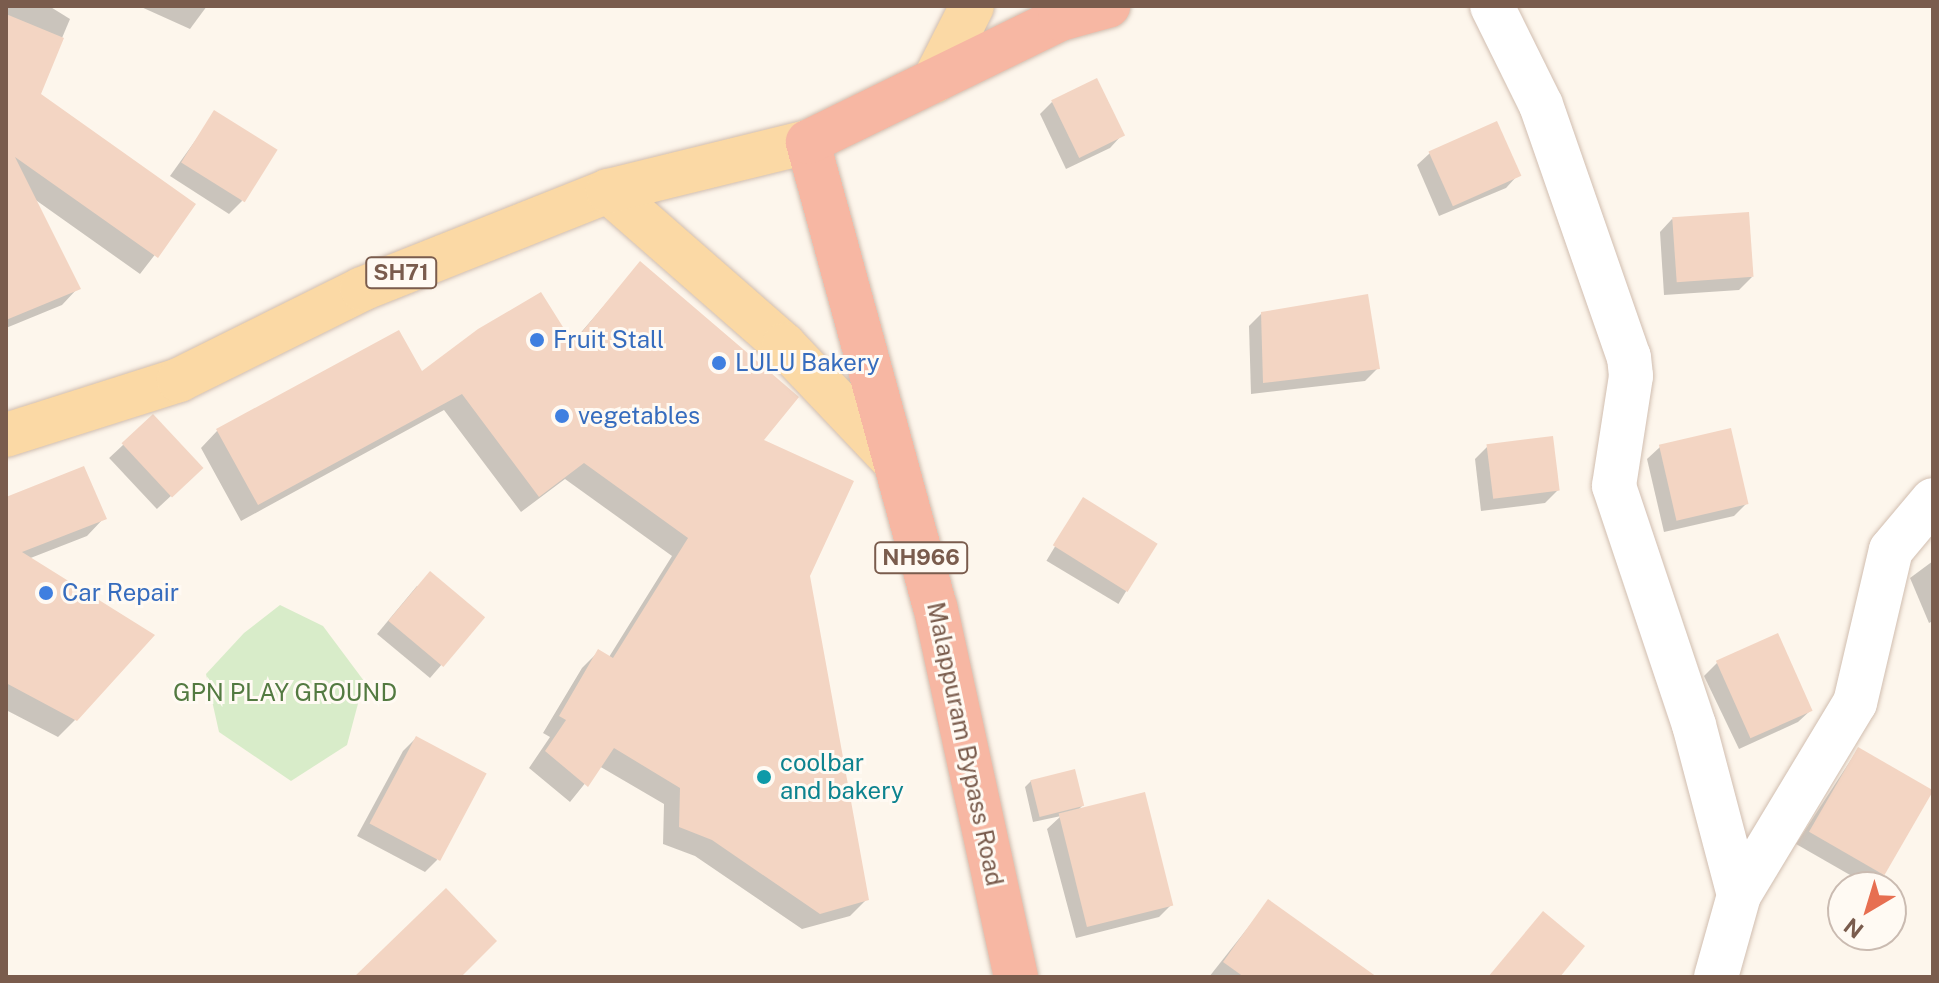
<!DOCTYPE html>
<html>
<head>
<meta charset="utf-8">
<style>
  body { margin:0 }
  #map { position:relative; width:1939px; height:983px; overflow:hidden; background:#fdf6ec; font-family:"Public Sans",sans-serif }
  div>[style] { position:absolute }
  .green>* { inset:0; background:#d8ecc9 }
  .shadow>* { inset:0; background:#0003; transform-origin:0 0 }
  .building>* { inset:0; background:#f3d5c3; transform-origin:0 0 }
  .roads { filter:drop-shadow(0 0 2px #d1beb0) drop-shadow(0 0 2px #d1beb0) }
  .street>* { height:44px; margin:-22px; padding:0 22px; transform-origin:22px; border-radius:22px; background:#fff }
  .primary>* { height:44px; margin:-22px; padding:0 22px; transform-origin:22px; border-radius:22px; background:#fbd9a5 }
  .highway>* { height:44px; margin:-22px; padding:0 22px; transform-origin:22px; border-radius:22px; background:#f7b7a3 }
  .dots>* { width:22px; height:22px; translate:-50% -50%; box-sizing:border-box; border:4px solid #fffaf3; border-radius:50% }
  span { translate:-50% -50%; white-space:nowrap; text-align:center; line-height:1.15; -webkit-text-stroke:6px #fffaf3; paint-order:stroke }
  .shield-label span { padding:2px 6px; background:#fffaf3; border:2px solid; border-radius:6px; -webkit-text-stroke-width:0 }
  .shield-label { font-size:22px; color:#7a5c4d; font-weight:700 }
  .shop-label { font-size:24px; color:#366cbe }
  .left { translate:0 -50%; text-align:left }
  .park-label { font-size:24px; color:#537a41 }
  .street-label { font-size:24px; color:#7a5c4d }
  .culture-label { font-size:24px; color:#0d838f }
  .frame { position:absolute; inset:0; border:8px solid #7a5c4d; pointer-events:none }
  .north { position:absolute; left:1827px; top:871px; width:80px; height:80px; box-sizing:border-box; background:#fffaf3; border:2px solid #cabbb1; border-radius:50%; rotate:218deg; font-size:22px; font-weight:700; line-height:32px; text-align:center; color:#7a5c4d }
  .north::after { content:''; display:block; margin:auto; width:28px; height:36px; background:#e76f51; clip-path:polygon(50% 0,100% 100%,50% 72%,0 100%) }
</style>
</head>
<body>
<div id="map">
  <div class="green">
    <i style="clip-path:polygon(280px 605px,323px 626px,364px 681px,347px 745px,291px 781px,219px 732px,206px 674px,244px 633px)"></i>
  </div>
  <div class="shadow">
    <i style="clip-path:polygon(6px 6px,49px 6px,70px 19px,35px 102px,6px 108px)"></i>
    <i style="clip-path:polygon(139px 6px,207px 6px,190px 29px)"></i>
    <i style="clip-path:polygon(1052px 102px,1122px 135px,1110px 148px,1066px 169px,1040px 114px)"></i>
    <i style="clip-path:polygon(215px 113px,242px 201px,229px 214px,170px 176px)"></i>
    <i style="clip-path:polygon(6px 142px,194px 204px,140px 274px,30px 196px,78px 288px,62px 305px,6px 328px)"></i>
    <i style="clip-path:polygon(1430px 153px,1518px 175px,1506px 188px,1439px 216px,1417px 165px)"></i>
    <i style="clip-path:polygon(1672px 219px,1752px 277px,1739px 290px,1664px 295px,1660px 232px)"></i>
    <i style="clip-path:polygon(640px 264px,761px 441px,808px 575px,867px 899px,850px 916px,802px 929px,695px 856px,663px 844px,664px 804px,599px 766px,570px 802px,529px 768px,550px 737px,543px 733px,582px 668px,599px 651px,609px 657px,672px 556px,565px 479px,521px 512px,444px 410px,241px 521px,201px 448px,217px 431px,421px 374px,571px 344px)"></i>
    <i style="clip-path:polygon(1262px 313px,1378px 368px,1365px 381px,1251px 394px,1249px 326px)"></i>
    <i style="left:153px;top:417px;width:70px;height:60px;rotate:47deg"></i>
    <i style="clip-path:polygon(1488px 446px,1558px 490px,1545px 503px,1481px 511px,1475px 459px)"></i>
    <i style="clip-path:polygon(1660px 447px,1747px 503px,1734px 516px,1664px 532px,1647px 459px)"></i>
    <i style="clip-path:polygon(6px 499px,104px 518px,87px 536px,28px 559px,75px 720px,58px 737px,6px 710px)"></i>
    <i style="left:1083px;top:500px;width:84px;height:71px;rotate:31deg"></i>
    <i style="clip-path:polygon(1933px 561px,1933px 621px,1929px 623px,1910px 578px)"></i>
    <i style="clip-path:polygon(417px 586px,482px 618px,430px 678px,377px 634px)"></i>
    <i style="clip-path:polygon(1777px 635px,1811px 710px,1798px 722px,1739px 749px,1704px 676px,1717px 663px)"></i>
    <i style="clip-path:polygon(416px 738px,437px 860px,425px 872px,357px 836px,403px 751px)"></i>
    <i style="clip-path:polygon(1858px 749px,1883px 875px,1871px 887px,1796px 844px)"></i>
    <i style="clip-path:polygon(1031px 781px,1082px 806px,1076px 812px,1172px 904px,1159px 917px,1076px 938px,1047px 829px,1061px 816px,1033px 822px,1025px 787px)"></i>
    <i style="clip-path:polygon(1269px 901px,1338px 977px,1209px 977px)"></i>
  </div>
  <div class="building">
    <i style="clip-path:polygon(6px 14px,64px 38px,41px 94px,196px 204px,158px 258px,15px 157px,81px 289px,6px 320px)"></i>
    <i style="left:1097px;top:78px;width:64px;height:51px;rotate:64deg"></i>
    <i style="left:214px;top:110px;width:75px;height:62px;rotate:32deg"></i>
    <i style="left:1497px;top:121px;width:60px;height:75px;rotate:66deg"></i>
    <i style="left:1749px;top:212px;width:65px;height:77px;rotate:86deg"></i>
    <i style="clip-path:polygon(640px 261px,799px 397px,764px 440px,854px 481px,810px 576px,869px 900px,820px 914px,712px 840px,679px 827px,680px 788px,614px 748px,588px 787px,545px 751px,566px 720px,559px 716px,598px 649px,613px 658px,688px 538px,584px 463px,539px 497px,462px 394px,258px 505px,216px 429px,399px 330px,422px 371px,478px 329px,541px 292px,573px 343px)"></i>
    <i style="clip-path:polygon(1368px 294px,1380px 369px,1263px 383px,1261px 312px)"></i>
    <i style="left:153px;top:414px;width:74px;height:43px;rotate:47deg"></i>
    <i style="left:1731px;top:428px;width:78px;height:74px;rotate:77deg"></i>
    <i style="left:1553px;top:436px;width:55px;height:67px;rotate:83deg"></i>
    <i style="clip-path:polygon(84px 466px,107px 519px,22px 552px,155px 635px,77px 721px,6px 683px,6px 497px)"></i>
    <i style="left:1083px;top:497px;width:88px;height:57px;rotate:32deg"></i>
    <i style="left:430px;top:571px;width:72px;height:65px;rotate:40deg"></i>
    <i style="left:1778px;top:633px;width:85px;height:68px;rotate:66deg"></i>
    <i style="left:416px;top:736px;width:80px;height:99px;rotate:28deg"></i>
    <i style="left:1858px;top:747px;width:87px;height:98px;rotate:30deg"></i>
    <i style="left:1075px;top:769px;width:38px;height:46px;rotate:76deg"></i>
    <i style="left:1145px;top:792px;width:117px;height:89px;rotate:76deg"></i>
    <i style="clip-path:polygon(446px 888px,497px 941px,461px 977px,354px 977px)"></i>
    <i style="clip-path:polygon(1268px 899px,1377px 977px,1244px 977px,1223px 962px)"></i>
    <i style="clip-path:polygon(1543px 911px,1585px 946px,1560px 977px,1488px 977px)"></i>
  </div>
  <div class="roads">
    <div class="street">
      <i style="left:1492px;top:6px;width:110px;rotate:63.7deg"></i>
      <i style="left:1541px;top:105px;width:267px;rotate:70.8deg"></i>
      <i style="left:1629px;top:357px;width:19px;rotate:84deg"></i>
      <i style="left:1631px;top:376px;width:111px;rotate:98.8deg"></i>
      <i style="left:1614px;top:486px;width:252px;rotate:71.5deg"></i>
      <i style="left:1694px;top:725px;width:176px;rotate:75.2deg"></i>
      <i style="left:1716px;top:977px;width:85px;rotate:-74.3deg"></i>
      <i style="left:1739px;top:895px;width:224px;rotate:-58.9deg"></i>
      <i style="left:1855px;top:703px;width:157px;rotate:-76.8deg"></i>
      <i style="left:1891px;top:550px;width:65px;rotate:-50deg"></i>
    </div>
    <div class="primary">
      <i style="left:934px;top:81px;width:84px;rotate:-63.1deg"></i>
      <i style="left:608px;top:191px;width:234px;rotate:41.2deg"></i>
      <i style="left:784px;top:345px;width:157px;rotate:46.5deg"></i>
      <i style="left:6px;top:435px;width:182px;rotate:-17.6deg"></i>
      <i style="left:179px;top:380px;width:204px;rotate:-26.4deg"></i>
      <i style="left:362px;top:289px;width:265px;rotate:-21.7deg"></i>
      <i style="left:608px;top:191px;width:206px;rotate:-13.8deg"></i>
    </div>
    <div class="highway">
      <i style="left:1016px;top:977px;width:379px;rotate:-102.3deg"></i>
      <i style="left:935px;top:607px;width:482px;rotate:-105.3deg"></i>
      <i style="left:808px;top:142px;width:280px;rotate:-26deg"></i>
      <i style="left:1060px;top:19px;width:50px;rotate:-15.2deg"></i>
    </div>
  </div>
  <div class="dots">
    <i style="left:537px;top:340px;background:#3f7fe0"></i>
    <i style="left:719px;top:363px;background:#3f7fe0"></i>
    <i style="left:562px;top:416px;background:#3f7fe0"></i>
    <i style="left:46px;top:593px;background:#3f7fe0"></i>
    <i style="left:764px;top:777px;background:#0f9aa8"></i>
  </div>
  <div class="shield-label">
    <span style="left:401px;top:273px">SH71</span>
    <span style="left:921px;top:558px">NH966</span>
  </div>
  <div class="shop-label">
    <span class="left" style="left:553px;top:340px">Fruit Stall</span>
    <span class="left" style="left:735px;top:363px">LULU Bakery</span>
    <span class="left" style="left:578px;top:416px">vegetables</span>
    <span class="left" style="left:62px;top:593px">Car Repair</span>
  </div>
  <div class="park-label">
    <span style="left:285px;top:693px">GPN PLAY GROUND</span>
  </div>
  <div class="street-label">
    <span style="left:965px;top:744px;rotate:78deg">Malappuram Bypass Road</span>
  </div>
  <div class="culture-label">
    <span class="left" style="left:780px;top:777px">coolbar<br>and bakery</span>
  </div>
  <div class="frame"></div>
  <div class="north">N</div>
</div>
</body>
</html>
